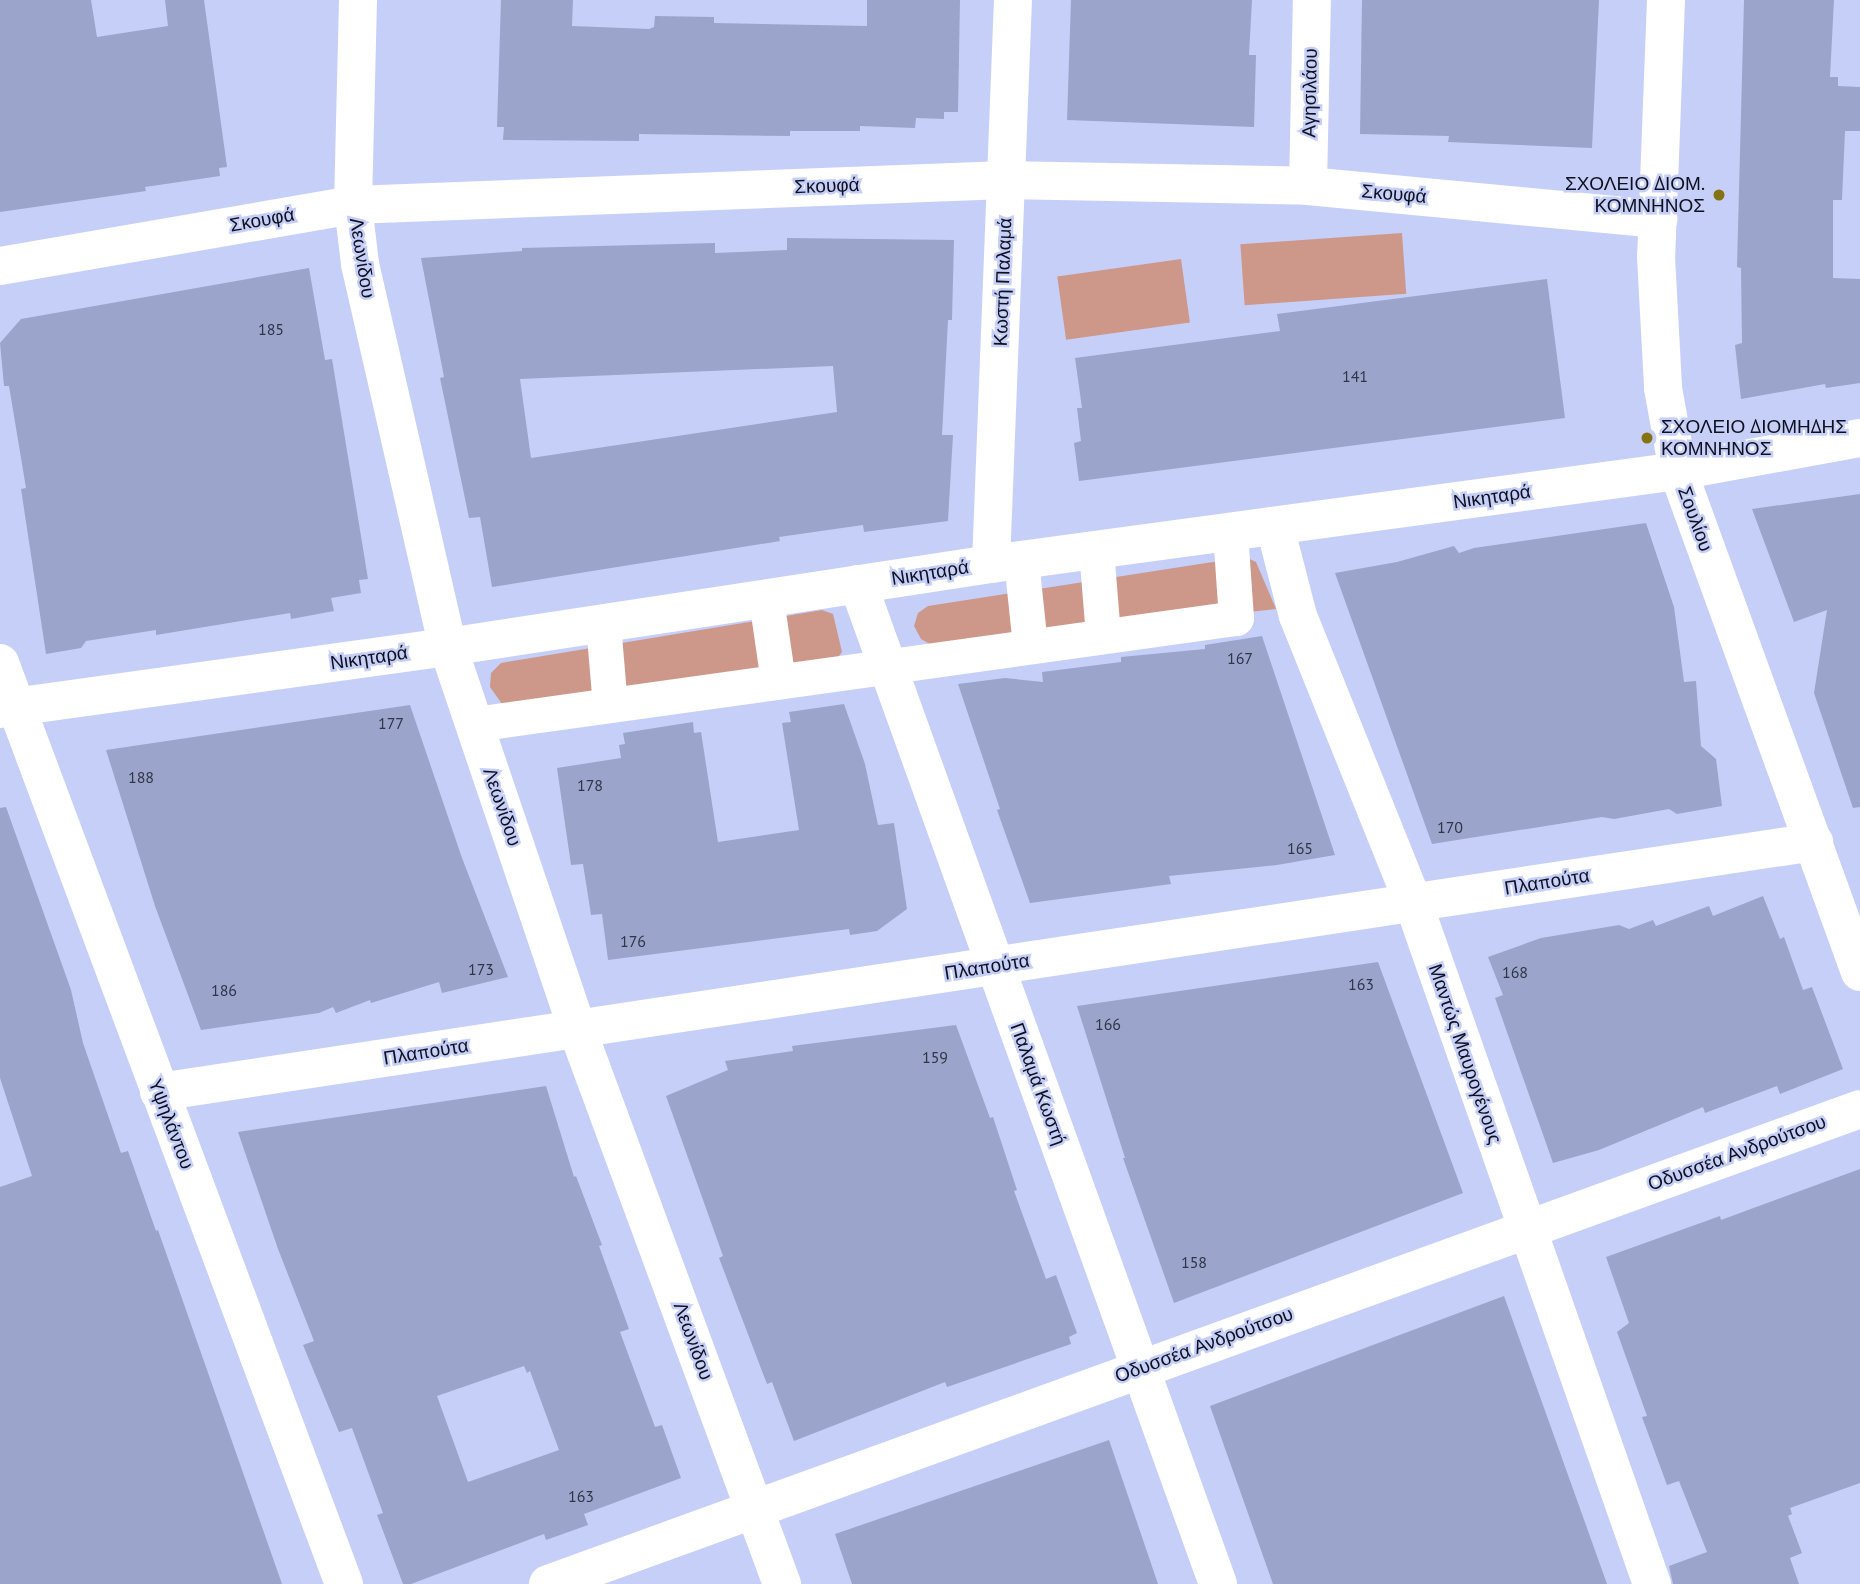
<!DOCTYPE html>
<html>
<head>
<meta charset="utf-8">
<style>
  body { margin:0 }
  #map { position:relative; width:1860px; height:1584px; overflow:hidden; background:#c6cff8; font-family:"PT Sans",sans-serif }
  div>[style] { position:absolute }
  .green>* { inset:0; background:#cd988a; transform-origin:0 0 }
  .building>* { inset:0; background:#9ba4cb }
  .pedestrian>* { height:35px; margin:-17.5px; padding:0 17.5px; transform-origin:17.5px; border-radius:17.5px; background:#fff }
  .minor>* { height:38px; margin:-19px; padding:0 19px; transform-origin:19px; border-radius:19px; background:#fff }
  .tertiary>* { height:38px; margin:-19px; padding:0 19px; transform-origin:19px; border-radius:19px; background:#fff }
  .dots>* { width:19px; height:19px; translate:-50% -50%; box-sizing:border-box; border:4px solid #c6cff8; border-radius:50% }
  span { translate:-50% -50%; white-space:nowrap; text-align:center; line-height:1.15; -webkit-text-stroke:5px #c6cff8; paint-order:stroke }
  .number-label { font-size:16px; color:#313549 }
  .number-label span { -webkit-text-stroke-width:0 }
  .street-label { font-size:19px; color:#0e101e }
  .poi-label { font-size:19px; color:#0e101e }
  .right { translate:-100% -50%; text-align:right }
  .left { translate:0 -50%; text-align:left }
</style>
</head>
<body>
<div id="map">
  <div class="green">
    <i style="left:1402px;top:233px;width:61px;height:162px;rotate:86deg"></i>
    <i style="left:1181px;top:259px;width:64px;height:125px;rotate:82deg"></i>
    <i style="clip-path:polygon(1245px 557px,1256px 562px,1276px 609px,935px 647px,921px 639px,914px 626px,918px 613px,928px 606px)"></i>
    <i style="clip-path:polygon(822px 610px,833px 614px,842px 652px,836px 660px,502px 704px,490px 687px,491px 673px,501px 663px)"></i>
  </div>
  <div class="building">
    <i style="clip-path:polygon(0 0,91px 0,97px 37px,168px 26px,165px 0,204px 0,227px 167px,219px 168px,220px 176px,145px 187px,146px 191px,0 212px)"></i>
    <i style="clip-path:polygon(501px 0,573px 0,572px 26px,649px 29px,654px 27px,655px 16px,714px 17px,714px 23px,867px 26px,867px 0,960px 0,958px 112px,944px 112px,944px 119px,916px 118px,915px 128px,860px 126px,860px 131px,790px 131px,790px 136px,639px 134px,639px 141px,503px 140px,504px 127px,497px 127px)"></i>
    <i style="clip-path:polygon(1071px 0,1252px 0,1249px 55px,1256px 55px,1254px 127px,1067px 120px)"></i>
    <i style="clip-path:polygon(1362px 0,1599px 0,1592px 148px,1448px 142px,1449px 136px,1360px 134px)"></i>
    <i style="clip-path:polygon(1744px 0,1834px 0,1830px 77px,1838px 77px,1838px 86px,1860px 87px,1860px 131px,1845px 131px,1842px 200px,1833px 200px,1833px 278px,1860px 279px,1860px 383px,1826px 388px,1825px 384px,1741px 399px,1735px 345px,1742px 343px,1741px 268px,1737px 267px)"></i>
    <i style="clip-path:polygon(evenodd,787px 238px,954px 240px,952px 320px,948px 320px,942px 435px,953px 435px,948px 521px,864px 532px,863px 525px,779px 537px,780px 541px,492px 587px,480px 517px,469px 518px,440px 378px,444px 377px,421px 258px,522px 251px,522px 248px,715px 243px,715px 253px,787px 250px,787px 238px,833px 366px,837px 412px,531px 458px,520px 379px,833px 366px)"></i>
    <i style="clip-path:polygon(309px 268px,325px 360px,332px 359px,368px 579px,359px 580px,361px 593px,331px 598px,334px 611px,291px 619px,290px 613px,156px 635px,156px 630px,86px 641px,81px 648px,46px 654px,21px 489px,26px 488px,9px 386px,4px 386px,0 343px,21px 319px)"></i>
    <i style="clip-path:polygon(1547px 279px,1565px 418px,1079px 481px,1074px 443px,1081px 441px,1077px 408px,1082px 408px,1075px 358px,1280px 331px,1277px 314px)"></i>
    <i style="clip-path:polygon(1860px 494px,1860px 807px,1853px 808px,1814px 693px,1827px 610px,1794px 622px,1752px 509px)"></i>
    <i style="clip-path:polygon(1646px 523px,1674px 607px,1684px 682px,1696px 681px,1701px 746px,1716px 759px,1722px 806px,1677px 814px,1669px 809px,1614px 819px,1602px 817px,1432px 844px,1335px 573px,1397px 562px,1454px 546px,1459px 553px,1474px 548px)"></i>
    <i style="clip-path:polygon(1262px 636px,1335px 855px,1277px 865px,1169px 876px,1171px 884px,1030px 903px,997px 810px,1000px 809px,958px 684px,1005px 678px,1043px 682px,1042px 672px,1121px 662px,1121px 657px,1205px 649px,1205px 645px)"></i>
    <i style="clip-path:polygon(844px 704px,865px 764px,878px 825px,894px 823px,907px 909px,877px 931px,850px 935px,849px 929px,608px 960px,602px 914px,591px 915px,583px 864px,571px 865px,557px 768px,621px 758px,619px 745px,625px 744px,623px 733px,693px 722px,694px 733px,701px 732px,718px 842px,799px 830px,782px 723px,791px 722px,789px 712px)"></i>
    <i style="clip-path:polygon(410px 705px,462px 858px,508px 977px,442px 993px,439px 982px,371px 1003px,370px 1000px,336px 1013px,333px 1007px,319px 1013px,201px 1030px,155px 906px,106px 750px)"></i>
    <i style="clip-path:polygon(6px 807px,71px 990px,83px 1043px,121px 1153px,128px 1151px,156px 1231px,158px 1230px,282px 1584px,0 1584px,0 1187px,32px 1176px,0 1078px,0 808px)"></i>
    <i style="clip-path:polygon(1763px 896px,1780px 939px,1784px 937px,1803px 990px,1812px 987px,1843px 1069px,1780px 1094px,1777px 1086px,1705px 1113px,1703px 1107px,1599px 1150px,1553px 1163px,1495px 998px,1503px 995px,1488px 957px,1541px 938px,1619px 925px,1629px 929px,1653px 920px,1656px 926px,1709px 906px,1713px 916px)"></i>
    <i style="clip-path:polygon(1378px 962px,1463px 1193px,1174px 1303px,1123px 1158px,1125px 1158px,1077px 1006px)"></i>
    <i style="clip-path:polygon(956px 1025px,990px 1118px,993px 1117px,1017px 1190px,1014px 1191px,1046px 1279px,1056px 1275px,1077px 1333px,1069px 1337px,1071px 1344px,947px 1387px,945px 1382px,794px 1441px,772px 1382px,767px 1384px,719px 1258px,723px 1256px,666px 1096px,728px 1070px,725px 1061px,793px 1051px,792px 1046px)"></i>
    <i style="clip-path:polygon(evenodd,546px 1086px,574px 1177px,576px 1176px,602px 1245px,599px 1246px,629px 1329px,620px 1332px,655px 1427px,662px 1425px,681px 1478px,584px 1514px,588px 1525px,546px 1540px,544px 1534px,411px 1584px,403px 1584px,377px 1515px,383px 1513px,352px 1428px,339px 1432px,303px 1345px,314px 1341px,278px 1249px,238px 1132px,546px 1086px,524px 1366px,527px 1373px,530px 1371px,559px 1450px,468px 1482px,437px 1396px,524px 1366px)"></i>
    <i style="clip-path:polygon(1860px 1169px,1860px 1483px,1790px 1508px,1792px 1514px,1788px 1516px,1802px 1553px,1790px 1558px,1799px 1584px,1673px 1584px,1669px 1566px,1707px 1552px,1679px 1481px,1667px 1485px,1642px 1417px,1647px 1416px,1617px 1332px,1629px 1323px,1606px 1257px,1720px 1216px,1721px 1220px)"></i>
    <i style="clip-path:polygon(1504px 1296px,1607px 1584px,1273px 1584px,1210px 1406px)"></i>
    <i style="clip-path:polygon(1109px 1440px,1158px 1584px,852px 1584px,835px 1534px)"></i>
  </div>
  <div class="pedestrian">
    <i style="left:1096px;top:550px;width:86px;rotate:85.3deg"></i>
    <i style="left:1021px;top:560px;width:85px;rotate:84deg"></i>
    <i style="left:766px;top:599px;width:83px;rotate:81.7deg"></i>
    <i style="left:603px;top:624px;width:81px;rotate:85.1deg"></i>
    <i style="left:474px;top:724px;width:769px;rotate:-7.92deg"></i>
    <i style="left:1236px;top:618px;width:86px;rotate:-94deg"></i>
  </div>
  <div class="minor">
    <i style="left:358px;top:0;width:205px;rotate:91.4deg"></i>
    <i style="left:353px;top:205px;width:59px;rotate:83.2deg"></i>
    <i style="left:360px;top:264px;width:393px;rotate:77.1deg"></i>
    <i style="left:448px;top:647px;width:403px;rotate:71.3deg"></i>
    <i style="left:577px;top:1029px;width:592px;rotate:69.73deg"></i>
    <i style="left:1308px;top:186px;width:186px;rotate:-88.8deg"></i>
    <i style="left:1275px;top:527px;width:92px;rotate:75.5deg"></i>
    <i style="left:1298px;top:616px;width:308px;rotate:68.1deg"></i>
    <i style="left:1413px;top:902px;width:723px;rotate:70.69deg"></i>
    <i style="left:991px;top:564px;width:564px;rotate:-87.77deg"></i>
    <i style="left:858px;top:584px;width:1063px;rotate:70.2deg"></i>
    <i style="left:0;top:663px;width:983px;rotate:69.52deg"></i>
    <i style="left:159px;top:1092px;width:1674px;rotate:-8.59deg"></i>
    <i style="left:548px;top:1584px;width:1395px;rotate:-19.9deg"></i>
  </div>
  <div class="tertiary">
    <i style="left:1666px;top:0;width:257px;rotate:92.2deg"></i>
    <i style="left:1656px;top:257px;width:131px;rotate:86.9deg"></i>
    <i style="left:1663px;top:388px;width:84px;rotate:79.8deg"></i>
    <i style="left:1678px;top:471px;width:533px;rotate:70.04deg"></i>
    <i style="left:0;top:266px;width:358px;rotate:-9.8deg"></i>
    <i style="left:353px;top:205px;width:653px;rotate:-2.19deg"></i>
    <i style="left:1006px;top:180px;width:302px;rotate:1.1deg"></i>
    <i style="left:1308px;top:186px;width:352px;rotate:5.4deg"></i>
    <i style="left:0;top:709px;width:452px;rotate:-7.9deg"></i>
    <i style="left:448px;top:647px;width:549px;rotate:-8.69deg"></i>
    <i style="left:991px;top:564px;width:693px;rotate:-7.71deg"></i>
    <i style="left:1678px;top:471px;width:185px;rotate:-10.3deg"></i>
  </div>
  <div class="dots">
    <i style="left:1719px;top:195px;background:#877213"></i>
    <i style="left:1647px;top:438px;background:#877213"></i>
  </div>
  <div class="number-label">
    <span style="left:271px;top:329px">185</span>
    <span style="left:1355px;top:376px">141</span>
    <span style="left:1240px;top:658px">167</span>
    <span style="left:391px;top:723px">177</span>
    <span style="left:141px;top:777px">188</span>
    <span style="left:590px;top:785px">178</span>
    <span style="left:1450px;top:827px">170</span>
    <span style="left:1300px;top:848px">165</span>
    <span style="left:633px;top:941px">176</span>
    <span style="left:481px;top:969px">173</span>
    <span style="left:1515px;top:972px">168</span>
    <span style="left:1361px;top:984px">163</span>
    <span style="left:224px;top:990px">186</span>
    <span style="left:1108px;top:1024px">166</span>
    <span style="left:935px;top:1057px">159</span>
    <span style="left:1194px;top:1262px">158</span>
    <span style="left:581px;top:1496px">163</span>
  </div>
  <div class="street-label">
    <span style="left:1310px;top:93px;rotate:-89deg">Αγησιλάου</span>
    <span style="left:827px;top:186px;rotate:-2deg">Σκουφά</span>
    <span style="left:1394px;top:194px;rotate:5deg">Σκουφά</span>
    <span style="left:262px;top:220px;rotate:-10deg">Σκουφά</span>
    <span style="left:362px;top:258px;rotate:81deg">Λεωνίδου</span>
    <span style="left:1003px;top:282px;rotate:-88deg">Κωστή Παλαμά</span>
    <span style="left:1492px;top:497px;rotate:-8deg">Νικηταρά</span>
    <span style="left:1695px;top:519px;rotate:70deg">Σουλίου</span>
    <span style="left:930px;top:573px;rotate:-9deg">Νικηταρά</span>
    <span style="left:369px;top:658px;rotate:-8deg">Νικηταρά</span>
    <span style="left:502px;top:807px;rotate:71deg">Λεωνίδου</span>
    <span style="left:1547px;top:882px;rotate:-9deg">Πλαπούτα</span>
    <span style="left:987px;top:967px;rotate:-9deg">Πλαπούτα</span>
    <span style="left:426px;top:1052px;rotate:-9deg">Πλαπούτα</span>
    <span style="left:1465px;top:1054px;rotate:71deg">Μαντώς Μαυρογένους</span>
    <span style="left:1038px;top:1084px;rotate:70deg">Παλαμά Κωστή</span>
    <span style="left:171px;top:1124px;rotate:69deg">Υψηλάντου</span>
    <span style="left:1737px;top:1153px;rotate:-20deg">Οδυσσέα Ανδρούτσου</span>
    <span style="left:693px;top:1341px;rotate:70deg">Λεωνίδου</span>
    <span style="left:1204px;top:1345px;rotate:-20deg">Οδυσσέα Ανδρούτσου</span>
  </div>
  <div class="poi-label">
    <span class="right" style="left:1705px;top:195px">ΣΧΟΛΕΙΟ ΔΙΟΜ.<br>ΚΟΜΝΗΝΟΣ</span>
    <span class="left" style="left:1661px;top:438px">ΣΧΟΛΕΙΟ ΔΙΟΜΗΔΗΣ<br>ΚΟΜΝΗΝΟΣ</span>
  </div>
</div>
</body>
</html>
